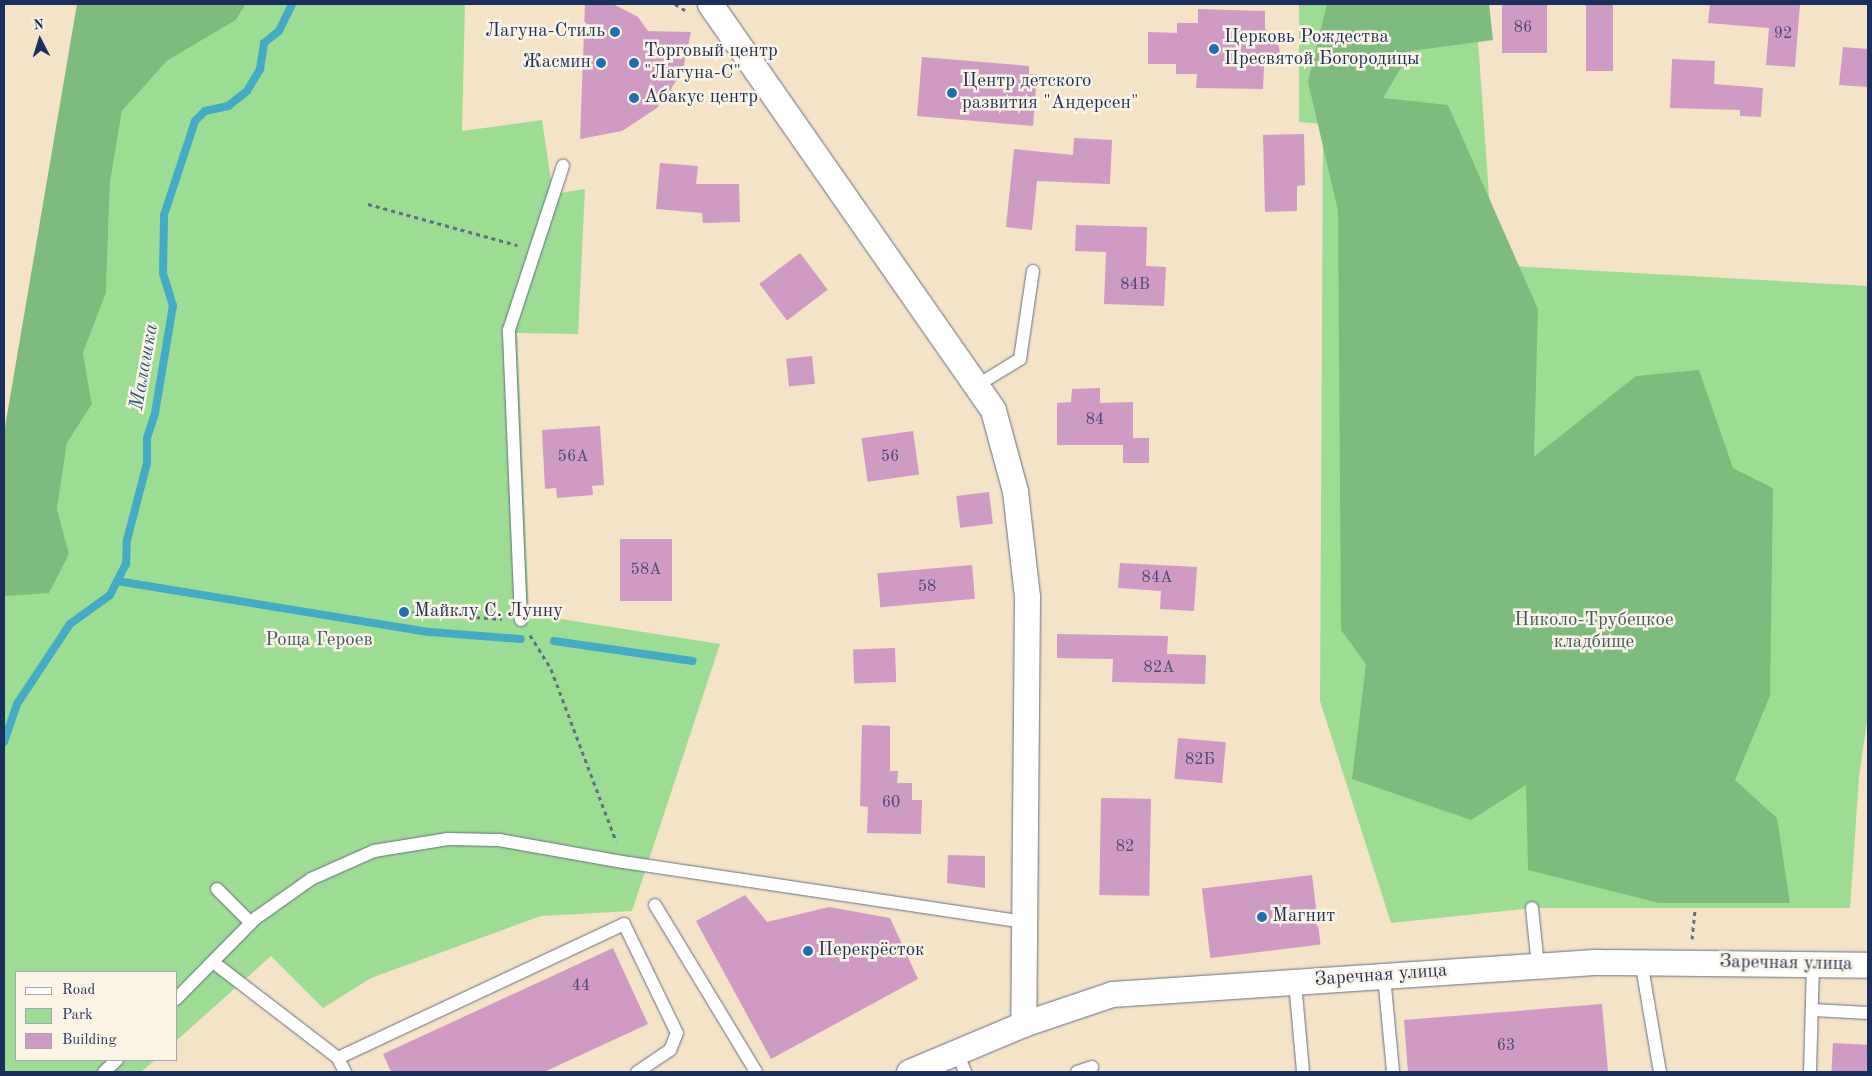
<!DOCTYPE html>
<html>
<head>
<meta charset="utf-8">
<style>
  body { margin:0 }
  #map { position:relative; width:1872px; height:1076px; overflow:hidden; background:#f4e3c7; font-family:"Old Standard TT",serif }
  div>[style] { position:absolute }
  .green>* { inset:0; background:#9ddd93 }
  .forest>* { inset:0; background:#7ebc7d }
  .stream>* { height:8px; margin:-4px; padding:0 4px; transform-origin:4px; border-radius:4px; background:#45aac5 }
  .building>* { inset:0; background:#cf9ac3; transform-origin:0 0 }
  .path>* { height:3px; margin-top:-1.5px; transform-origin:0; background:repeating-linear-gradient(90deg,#676e83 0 4px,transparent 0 8px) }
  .roads { filter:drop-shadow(0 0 1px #676e83) drop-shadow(0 0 1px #676e83) }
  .service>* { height:12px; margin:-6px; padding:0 6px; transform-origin:6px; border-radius:6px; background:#fff }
  .minor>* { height:25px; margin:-12.5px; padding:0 12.5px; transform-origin:12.5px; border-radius:12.5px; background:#fff }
  .dots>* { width:14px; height:14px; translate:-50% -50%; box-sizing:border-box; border:2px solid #fcf5e5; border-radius:50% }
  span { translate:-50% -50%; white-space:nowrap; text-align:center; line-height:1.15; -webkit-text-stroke:5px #fcf5e5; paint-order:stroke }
  .number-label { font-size:16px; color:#484a77 }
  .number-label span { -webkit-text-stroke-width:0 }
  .poi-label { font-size:19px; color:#1b2f5e }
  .right { translate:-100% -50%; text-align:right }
  .left { translate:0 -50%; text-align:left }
  .park-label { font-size:19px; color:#3c5a6b }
  .street-label { font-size:19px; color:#1b2f5e }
  .water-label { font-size:20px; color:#2a5a82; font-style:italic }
  .frame { position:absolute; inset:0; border:5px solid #1b2f5e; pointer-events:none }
  .legend { position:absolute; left:15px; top:971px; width:162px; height:90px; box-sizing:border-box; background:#fcf5e5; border:1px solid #a2a6af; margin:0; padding:6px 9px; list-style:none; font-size:15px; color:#1b2f5e }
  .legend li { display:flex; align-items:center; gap:10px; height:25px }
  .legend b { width:25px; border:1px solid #a2a6af }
  .north { position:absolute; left:15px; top:15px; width:50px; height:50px; -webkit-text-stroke:4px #fcf5e5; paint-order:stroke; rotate:355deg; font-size:14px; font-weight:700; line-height:20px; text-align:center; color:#1b2f5e }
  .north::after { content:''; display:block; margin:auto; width:18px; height:22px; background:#1b2f5e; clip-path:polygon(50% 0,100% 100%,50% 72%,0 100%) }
</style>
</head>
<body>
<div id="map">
  <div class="green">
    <i style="clip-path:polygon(246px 4px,465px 4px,462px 131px,542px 120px,553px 194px,585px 189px,578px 334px,517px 333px,529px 614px,720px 644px,632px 911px,541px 916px,371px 978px,323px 1008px,271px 956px,176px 1041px,176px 972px,16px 972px,16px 1060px,155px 1060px,141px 1072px,4px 1072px,4px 595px,69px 555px,57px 509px,67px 443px,92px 404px,83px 353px,106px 293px,110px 183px,122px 111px,167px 61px,236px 20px)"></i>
    <i style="clip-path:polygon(1299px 4px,1471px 4px,1476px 12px,1494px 265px,1868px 286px,1868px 714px,1859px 777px,1850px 908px,1532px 908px,1391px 923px,1320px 701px,1323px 124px,1299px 122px)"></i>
  </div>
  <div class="forest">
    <i style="clip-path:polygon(77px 4px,246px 4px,236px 20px,167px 61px,122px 111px,110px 183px,106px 293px,83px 353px,92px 404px,67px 443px,57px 509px,69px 554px,49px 593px,7px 596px,4px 595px,4px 433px)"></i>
    <i style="clip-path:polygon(1327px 4px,1489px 4px,1493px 40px,1411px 51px,1383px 98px,1448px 105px,1538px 309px,1534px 457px,1636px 376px,1699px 370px,1733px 468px,1773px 488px,1770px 696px,1735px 780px,1777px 818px,1790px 903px,1659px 903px,1528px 870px,1526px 785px,1471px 820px,1352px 779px,1366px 664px,1341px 630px,1338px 211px,1308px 82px)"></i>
  </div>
  <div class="stream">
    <i style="left:117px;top:581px;width:317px;rotate:9.3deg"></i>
    <i style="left:430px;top:632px;width:91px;rotate:4.4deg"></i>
    <i style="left:554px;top:641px;width:140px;rotate:8.2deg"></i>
    <i style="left:4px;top:742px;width:40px;rotate:-71.1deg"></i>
    <i style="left:17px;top:704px;width:96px;rotate:-56.5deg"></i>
    <i style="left:70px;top:624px;width:49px;rotate:-35.9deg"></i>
    <i style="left:110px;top:595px;width:35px;rotate:-63deg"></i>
    <i style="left:126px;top:564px;width:24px;rotate:-88deg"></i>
    <i style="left:127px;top:540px;width:80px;rotate:-75.4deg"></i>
    <i style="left:147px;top:463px;width:25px;rotate:-90deg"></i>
    <i style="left:147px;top:438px;width:26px;rotate:-72deg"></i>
    <i style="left:155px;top:413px;width:109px;rotate:-80.5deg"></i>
    <i style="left:173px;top:306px;width:34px;rotate:-107deg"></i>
    <i style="left:163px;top:273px;width:58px;rotate:-89deg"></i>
    <i style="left:164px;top:215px;width:99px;rotate:-71.7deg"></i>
    <i style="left:195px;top:121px;width:14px;rotate:-45deg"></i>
    <i style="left:205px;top:111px;width:24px;rotate:-12deg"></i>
    <i style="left:228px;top:106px;width:24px;rotate:-38deg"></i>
    <i style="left:247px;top:91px;width:26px;rotate:-59deg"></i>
    <i style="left:260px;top:69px;width:26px;rotate:-81deg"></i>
    <i style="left:264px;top:43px;width:19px;rotate:-39deg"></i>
    <i style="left:279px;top:31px;width:30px;rotate:-64deg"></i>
  </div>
  <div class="building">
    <i style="clip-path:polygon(585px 4px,615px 5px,638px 17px,648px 31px,691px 32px,682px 73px,657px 108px,622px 131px,580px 139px)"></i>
    <i style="left:1502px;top:4px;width:45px;height:49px"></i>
    <i style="left:1586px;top:4px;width:27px;height:67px"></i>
    <i style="clip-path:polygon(1710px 4px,1800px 4px,1795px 67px,1766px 65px,1769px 28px,1708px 23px)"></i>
    <i style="clip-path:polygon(1198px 9px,1265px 11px,1265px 29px,1277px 40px,1280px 52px,1264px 67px,1263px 89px,1196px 88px,1197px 74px,1176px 74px,1176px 64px,1148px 64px,1148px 32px,1177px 33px,1177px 23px,1198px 23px)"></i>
    <i style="clip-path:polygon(1843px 47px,1868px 49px,1868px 87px,1839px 85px)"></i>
    <i style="clip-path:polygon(922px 57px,1029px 66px,1029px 74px,1037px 74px,1033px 126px,917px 116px)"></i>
    <i style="clip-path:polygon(1672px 59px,1715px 61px,1714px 84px,1763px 88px,1761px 117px,1740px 116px,1740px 110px,1670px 108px)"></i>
    <i style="clip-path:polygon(1304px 134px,1305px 185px,1297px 186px,1297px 211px,1265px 212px,1263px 135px)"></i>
    <i style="clip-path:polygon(1074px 138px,1112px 140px,1110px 184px,1037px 181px,1032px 230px,1006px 227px,1014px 149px,1073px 155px)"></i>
    <i style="clip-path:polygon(660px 163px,698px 166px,696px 184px,739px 184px,740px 222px,703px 223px,702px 213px,656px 209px)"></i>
    <i style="clip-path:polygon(1076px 225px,1147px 227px,1146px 266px,1166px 267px,1164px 306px,1104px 304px,1106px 252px,1075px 251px)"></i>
    <i style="left:800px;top:253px;width:46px;height:51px;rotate:53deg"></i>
    <i style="left:812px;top:356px;width:28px;height:26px;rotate:84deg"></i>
    <i style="clip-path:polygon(1100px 388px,1100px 403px,1133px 402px,1133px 438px,1149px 438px,1149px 463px,1123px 463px,1123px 445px,1057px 445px,1057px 403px,1071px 402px,1072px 389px)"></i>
    <i style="clip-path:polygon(600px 426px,604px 485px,592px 486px,593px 495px,557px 498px,556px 488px,545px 489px,542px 430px)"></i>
    <i style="left:913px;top:431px;width:44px;height:52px;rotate:82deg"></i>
    <i style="left:989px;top:492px;width:32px;height:33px;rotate:83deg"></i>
    <i style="left:620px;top:539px;width:52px;height:62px"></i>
    <i style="clip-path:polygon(1120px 563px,1197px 567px,1194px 611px,1160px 609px,1161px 591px,1118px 588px)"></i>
    <i style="left:972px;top:565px;width:34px;height:95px;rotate:85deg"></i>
    <i style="clip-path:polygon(1057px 634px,1168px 636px,1167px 654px,1206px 655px,1205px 684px,1112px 682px,1113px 659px,1057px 658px)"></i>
    <i style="left:895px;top:648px;width:34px;height:42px;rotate:88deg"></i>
    <i style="clip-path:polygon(862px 725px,890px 726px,890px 771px,898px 771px,897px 783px,912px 783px,912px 800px,922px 800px,921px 834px,867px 833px,868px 807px,860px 806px)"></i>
    <i style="left:1178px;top:738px;width:48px;height:41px;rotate:5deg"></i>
    <i style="left:1101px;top:798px;width:50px;height:97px;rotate:1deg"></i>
    <i style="clip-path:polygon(948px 855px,985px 856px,985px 888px,947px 883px)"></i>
    <i style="left:1312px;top:875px;width:70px;height:111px;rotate:83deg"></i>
    <i style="clip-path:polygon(745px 895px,767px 922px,829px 907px,890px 918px,918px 979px,771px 1059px,696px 921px)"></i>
    <i style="clip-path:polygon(613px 948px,648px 1024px,544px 1072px,391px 1072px,383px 1054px)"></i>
    <i style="clip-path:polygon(1602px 1004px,1608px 1072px,1408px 1072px,1404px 1020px)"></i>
    <i style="left:1833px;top:1043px;width:35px;height:29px;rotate:3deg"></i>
  </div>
  <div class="path">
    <i style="left:675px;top:4px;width:12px;rotate:31deg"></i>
    <i style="left:368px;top:204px;width:155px;rotate:15.4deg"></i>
    <i style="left:404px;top:612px;width:98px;rotate:4.1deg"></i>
    <i style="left:530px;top:635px;width:40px;rotate:58deg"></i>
    <i style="left:551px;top:669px;width:184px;rotate:69.3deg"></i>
    <i style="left:1692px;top:939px;width:29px;rotate:-84deg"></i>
  </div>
  <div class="roads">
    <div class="service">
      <i style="left:976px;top:386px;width:52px;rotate:-31.5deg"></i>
      <i style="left:1020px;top:359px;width:89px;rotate:-81.6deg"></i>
      <i style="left:521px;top:620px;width:290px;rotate:-92.4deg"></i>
      <i style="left:509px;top:330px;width:173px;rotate:-71.8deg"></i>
      <i style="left:217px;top:889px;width:48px;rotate:45deg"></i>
      <i style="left:655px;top:905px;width:195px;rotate:58.8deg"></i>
      <i style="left:1532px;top:908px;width:58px;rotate:84.1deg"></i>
      <i style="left:1641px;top:961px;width:113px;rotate:80.3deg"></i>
      <i style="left:213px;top:962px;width:158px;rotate:37.5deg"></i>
      <i style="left:1384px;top:976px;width:96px;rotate:84.6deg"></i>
      <i style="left:1295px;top:982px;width:90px;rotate:84.9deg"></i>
      <i style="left:176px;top:999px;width:114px;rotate:-45.4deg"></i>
      <i style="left:256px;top:918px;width:67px;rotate:-35.3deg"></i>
      <i style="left:311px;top:879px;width:69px;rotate:-24deg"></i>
      <i style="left:374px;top:851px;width:75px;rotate:-9.2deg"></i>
      <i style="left:448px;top:839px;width:51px;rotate:1.1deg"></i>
      <i style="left:499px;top:840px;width:126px;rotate:10.1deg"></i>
      <i style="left:623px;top:862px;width:405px;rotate:8.5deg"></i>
      <i style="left:1813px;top:1010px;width:55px;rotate:3.1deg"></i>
      <i style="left:957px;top:1052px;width:22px;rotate:68deg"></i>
      <i style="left:104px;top:1072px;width:18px;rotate:-43deg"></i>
      <i style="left:345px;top:1072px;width:16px;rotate:-117deg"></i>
      <i style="left:338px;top:1058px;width:316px;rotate:-25.1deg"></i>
      <i style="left:624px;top:924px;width:121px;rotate:64.1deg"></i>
      <i style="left:677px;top:1033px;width:18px;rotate:112deg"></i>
      <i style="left:670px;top:1050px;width:40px;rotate:146deg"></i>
      <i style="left:1077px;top:1072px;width:16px;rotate:-18deg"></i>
      <i style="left:1810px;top:1072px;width:108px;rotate:-88.4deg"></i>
    </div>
    <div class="minor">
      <i style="left:710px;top:4px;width:495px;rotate:55.1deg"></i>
      <i style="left:993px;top:410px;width:84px;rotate:74.8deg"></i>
      <i style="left:1015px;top:491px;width:106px;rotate:83.5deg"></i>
      <i style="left:1027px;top:596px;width:428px;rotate:90.5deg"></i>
      <i style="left:909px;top:1072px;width:124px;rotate:-22.8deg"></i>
      <i style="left:1023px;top:1024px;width:94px;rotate:-18.6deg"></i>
      <i style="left:1112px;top:994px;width:487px;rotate:-3.8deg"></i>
      <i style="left:1598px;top:962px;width:270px;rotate:0.6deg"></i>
    </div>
  </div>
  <div class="dots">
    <i style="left:615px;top:32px;background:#1f6fb2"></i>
    <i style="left:1214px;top:49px;background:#1f6fb2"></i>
    <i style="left:601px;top:63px;background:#1f6fb2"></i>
    <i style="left:634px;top:63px;background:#1f6fb2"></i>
    <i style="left:952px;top:93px;background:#1f6fb2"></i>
    <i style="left:634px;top:98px;background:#1f6fb2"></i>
    <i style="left:404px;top:612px;background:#1f6fb2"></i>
    <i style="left:1262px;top:917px;background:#1f6fb2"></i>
    <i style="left:808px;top:951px;background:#1f6fb2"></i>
  </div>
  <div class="number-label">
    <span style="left:1523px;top:28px">86</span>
    <span style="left:1783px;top:34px">92</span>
    <span style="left:1135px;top:285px">84В</span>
    <span style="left:1095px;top:420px">84</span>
    <span style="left:573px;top:457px">56А</span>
    <span style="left:890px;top:457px">56</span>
    <span style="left:646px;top:570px">58А</span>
    <span style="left:1157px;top:578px">84А</span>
    <span style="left:927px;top:587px">58</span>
    <span style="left:1159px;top:668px">82А</span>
    <span style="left:1200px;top:760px">82Б</span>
    <span style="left:891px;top:803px">60</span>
    <span style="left:1125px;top:847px">82</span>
    <span style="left:581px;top:986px">44</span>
    <span style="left:1506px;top:1046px">63</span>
  </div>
  <div class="poi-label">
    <span class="right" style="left:605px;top:32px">Лагуна-Стиль</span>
    <span class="left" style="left:1224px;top:49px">Церковь Рождества<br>Пресвятой Богородицы</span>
    <span class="left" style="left:644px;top:63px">Торговый центр<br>"Лагуна-С"</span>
    <span class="right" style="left:591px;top:63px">Жасмин</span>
    <span class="left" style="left:962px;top:93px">Центр детского<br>развития "Андерсен"</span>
    <span class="left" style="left:644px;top:98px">Абакус центр</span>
    <span class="left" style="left:414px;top:612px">Майклу С. Лунну</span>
    <span class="left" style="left:1272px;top:917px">Магнит</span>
    <span class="left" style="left:818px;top:951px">Перекрёсток</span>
  </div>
  <div class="park-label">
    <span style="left:1594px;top:632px">Николо-Трубецкое<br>кладбище</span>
    <span style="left:319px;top:641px">Роща Героев</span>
  </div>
  <div class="street-label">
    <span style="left:1786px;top:964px;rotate:1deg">Заречная улица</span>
    <span style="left:1381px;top:976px;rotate:-4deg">Заречная улица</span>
  </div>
  <div class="water-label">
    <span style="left:145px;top:367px;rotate:-80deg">Малашка</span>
  </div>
  <div class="frame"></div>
  <ul class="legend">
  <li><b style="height:6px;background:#fff"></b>Road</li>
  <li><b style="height:14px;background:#9ddd93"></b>Park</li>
  <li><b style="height:14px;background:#cf9ac3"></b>Building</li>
  </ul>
  <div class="north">N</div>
</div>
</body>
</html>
